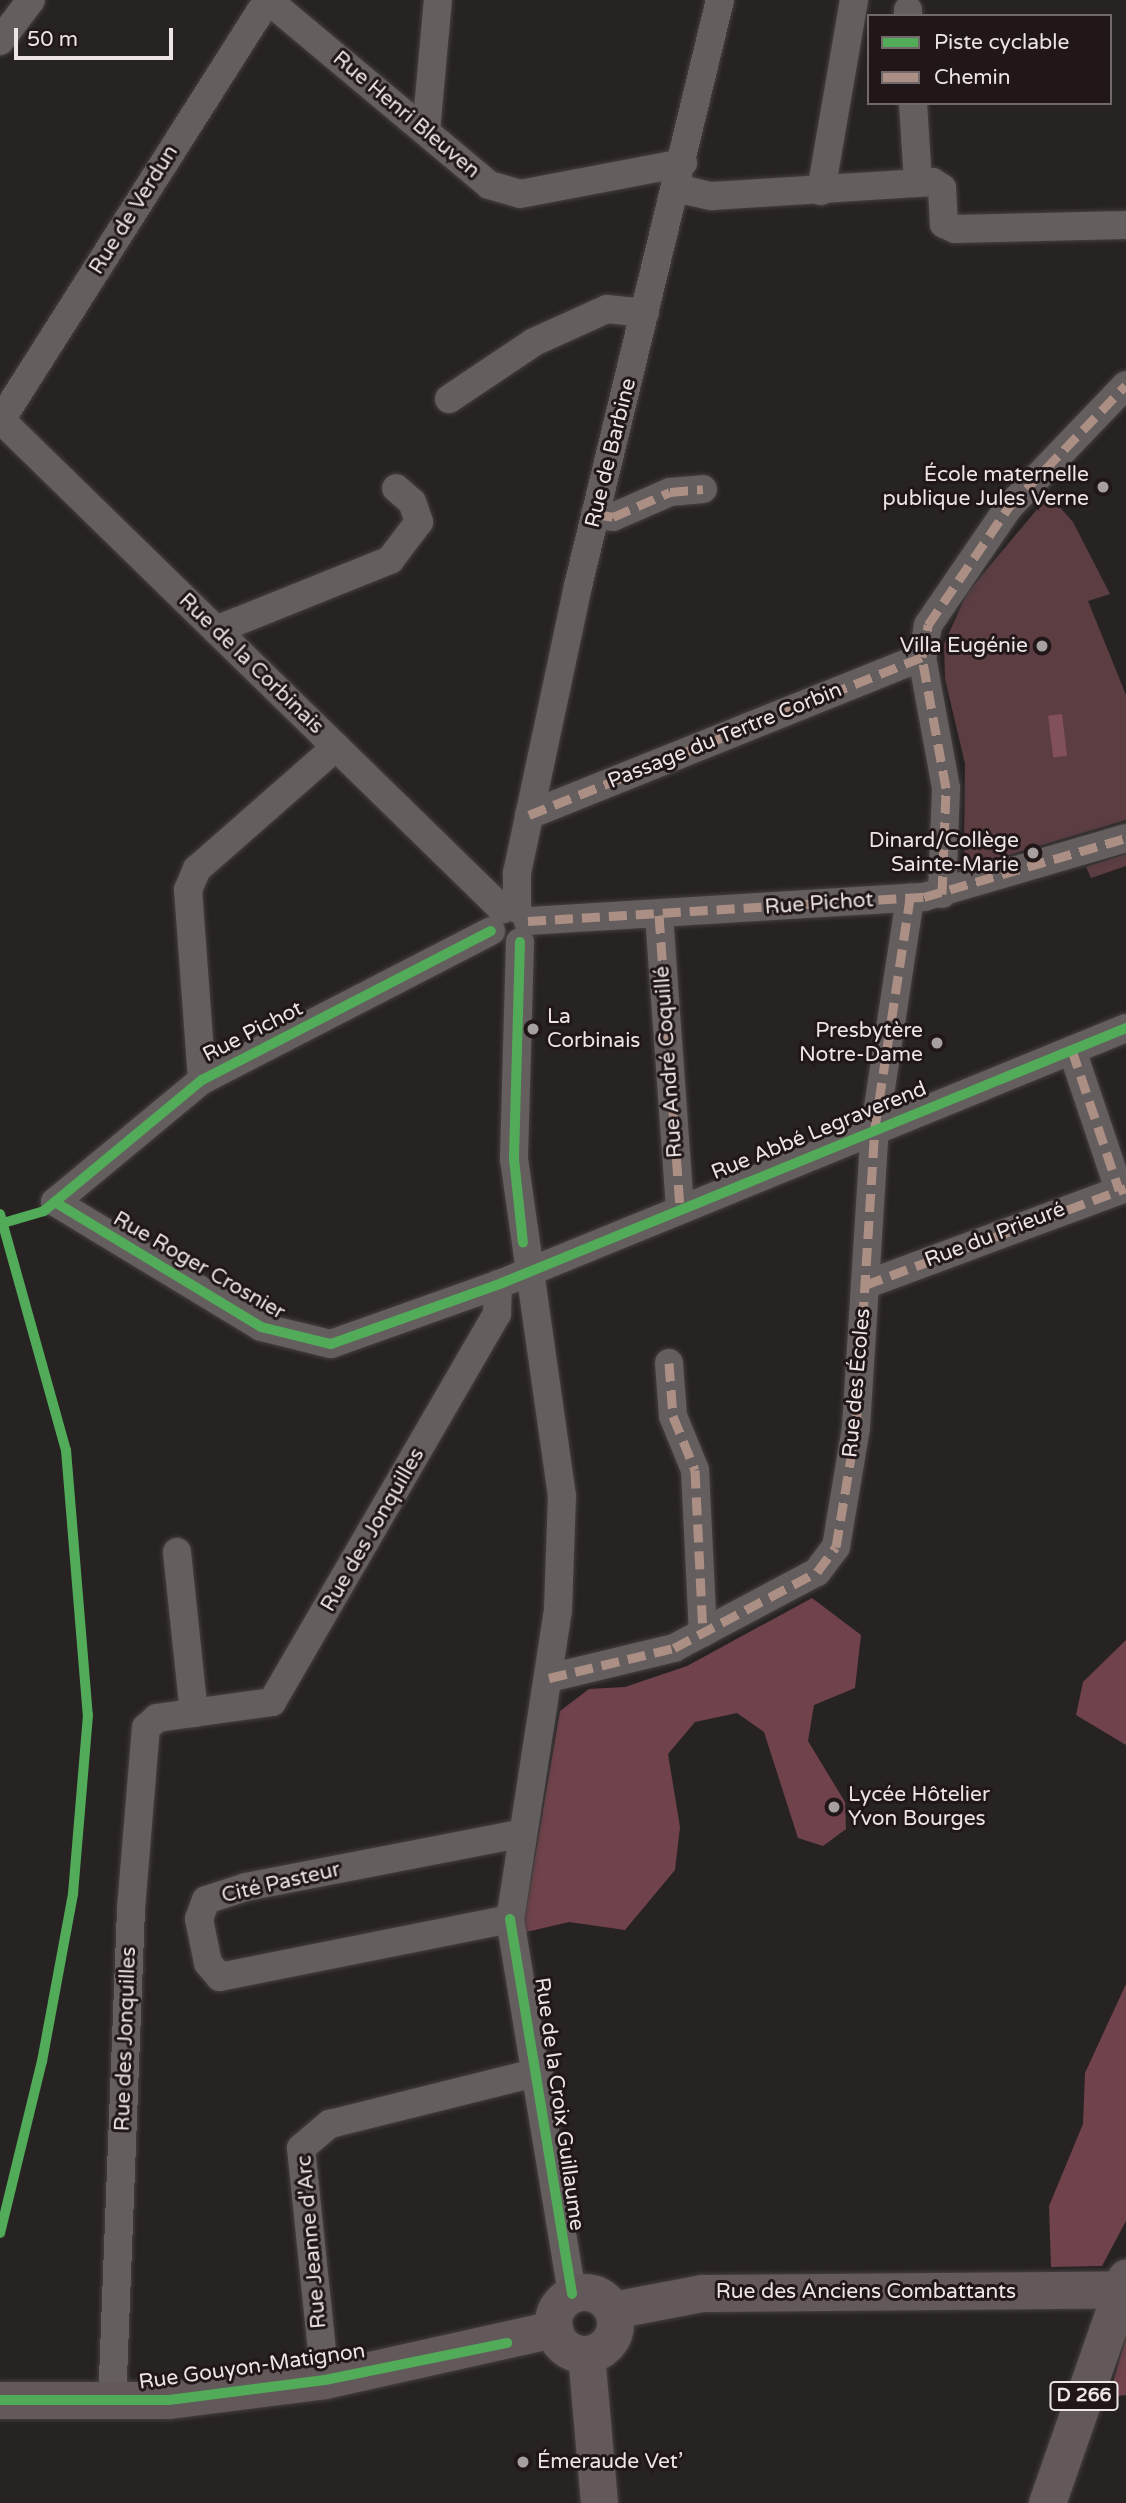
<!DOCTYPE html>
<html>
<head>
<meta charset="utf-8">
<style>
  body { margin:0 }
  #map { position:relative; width:1126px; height:2503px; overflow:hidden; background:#282323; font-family:"Varela Round",sans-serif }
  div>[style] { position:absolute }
  .green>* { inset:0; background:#5b3d42 }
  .forest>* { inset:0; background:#70424b }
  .water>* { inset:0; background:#81505a; transform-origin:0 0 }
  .roads { filter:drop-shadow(0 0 2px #454040) drop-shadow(0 0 2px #454040) }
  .minor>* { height:28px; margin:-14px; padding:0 14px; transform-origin:14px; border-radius:14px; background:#645e5f }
  .major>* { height:37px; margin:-18.5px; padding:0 18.5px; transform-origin:18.5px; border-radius:18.5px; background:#63585a }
  .major>.ring { margin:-18.5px; padding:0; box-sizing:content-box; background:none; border:37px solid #63585a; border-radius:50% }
  .quiet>* { height:9px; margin-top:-4.5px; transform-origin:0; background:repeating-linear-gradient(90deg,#ac8f84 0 18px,transparent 0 27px) }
  .cycleway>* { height:10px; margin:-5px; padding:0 5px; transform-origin:5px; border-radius:5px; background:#51ab58 }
  .dots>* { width:19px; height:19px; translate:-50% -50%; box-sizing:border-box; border:4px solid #211718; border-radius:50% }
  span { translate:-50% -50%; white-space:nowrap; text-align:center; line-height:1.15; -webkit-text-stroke:6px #211718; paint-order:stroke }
  .shield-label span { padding:2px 5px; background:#211718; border:2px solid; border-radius:5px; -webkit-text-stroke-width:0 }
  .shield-label { font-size:19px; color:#ece4e5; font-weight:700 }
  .street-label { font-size:21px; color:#ece4e5 }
  .poi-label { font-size:21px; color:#ece4e5 }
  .right { translate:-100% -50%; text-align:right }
  .left { translate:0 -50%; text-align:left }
  .legend { position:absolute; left:867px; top:14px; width:245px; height:91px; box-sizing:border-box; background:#211718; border:2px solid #72696a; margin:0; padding:9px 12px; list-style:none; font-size:21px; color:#ece4e5 }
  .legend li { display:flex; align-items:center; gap:14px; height:35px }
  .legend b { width:35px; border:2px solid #72696a }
  .scale { position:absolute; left:14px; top:28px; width:159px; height:32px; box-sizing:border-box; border:4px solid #ece4e5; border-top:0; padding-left:9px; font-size:21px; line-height:24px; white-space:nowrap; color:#ece4e5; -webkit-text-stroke:5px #211718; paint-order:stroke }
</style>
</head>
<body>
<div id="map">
  <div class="green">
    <i style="clip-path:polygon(1049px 495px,1073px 522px,1110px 594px,1088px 601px,1126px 695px,1126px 820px,975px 865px,964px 851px,965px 764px,945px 679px,944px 644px,967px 593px)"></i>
    <i style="clip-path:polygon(1126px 854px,1126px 866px,1091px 878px,1086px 867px)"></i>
  </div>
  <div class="forest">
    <i style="clip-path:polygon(812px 1598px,861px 1635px,855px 1688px,814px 1705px,808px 1741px,845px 1802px,846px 1829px,823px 1846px,798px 1838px,764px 1732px,737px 1713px,695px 1722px,668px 1754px,680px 1827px,675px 1870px,625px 1930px,569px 1922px,522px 1933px,560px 1711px,589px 1689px,625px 1687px,687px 1666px)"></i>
    <i style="clip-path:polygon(1126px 1640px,1126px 1745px,1076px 1715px,1083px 1682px)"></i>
    <i style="clip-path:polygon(1126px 1984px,1126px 2221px,1102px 2266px,1051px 2267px,1049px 2206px,1083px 2124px,1085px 2073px)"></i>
    <i style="clip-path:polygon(1126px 2336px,1126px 2395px,1109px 2397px)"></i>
  </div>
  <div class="water">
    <i style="left:1062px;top:714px;width:42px;height:14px;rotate:83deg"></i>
  </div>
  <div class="roads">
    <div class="minor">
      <i style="left:268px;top:0;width:288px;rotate:39.9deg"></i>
      <i style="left:489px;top:185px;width:32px;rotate:16deg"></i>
      <i style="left:520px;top:194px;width:166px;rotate:-10.8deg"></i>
      <i style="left:908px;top:10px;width:6px;rotate:90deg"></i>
      <i style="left:0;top:41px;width:51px;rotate:-52.9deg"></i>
      <i style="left:913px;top:103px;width:80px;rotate:86.4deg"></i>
      <i style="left:426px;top:131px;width:132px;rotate:-84.8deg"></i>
      <i style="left:676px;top:188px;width:37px;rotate:13deg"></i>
      <i style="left:712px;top:196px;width:221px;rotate:-3.6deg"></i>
      <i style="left:933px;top:182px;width:11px;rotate:34deg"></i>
      <i style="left:942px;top:188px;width:36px;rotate:87deg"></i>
      <i style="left:944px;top:224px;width:12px;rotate:24deg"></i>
      <i style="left:955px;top:229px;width:171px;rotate:-1.3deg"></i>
      <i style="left:821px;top:191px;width:194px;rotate:-80.2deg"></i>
      <i style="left:449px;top:399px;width:102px;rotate:-33.8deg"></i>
      <i style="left:534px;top:342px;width:80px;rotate:-24.3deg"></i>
      <i style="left:607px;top:309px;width:38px;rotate:6deg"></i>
      <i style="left:0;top:419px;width:702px;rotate:44.31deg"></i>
      <i style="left:1px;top:420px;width:498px;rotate:-57.6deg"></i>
      <i style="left:595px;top:514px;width:18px;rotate:9deg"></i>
      <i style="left:613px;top:517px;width:62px;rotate:-23.7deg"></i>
      <i style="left:670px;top:492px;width:33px;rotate:-5deg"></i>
      <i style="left:216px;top:630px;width:188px;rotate:-21.9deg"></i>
      <i style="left:390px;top:560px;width:48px;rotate:-52.7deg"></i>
      <i style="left:419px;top:522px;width:21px;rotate:-109deg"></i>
      <i style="left:412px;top:502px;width:21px;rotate:-139deg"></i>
      <i style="left:529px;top:815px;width:424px;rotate:-21.9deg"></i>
      <i style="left:942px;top:894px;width:106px;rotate:-87.8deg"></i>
      <i style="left:946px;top:788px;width:133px;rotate:-100.4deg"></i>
      <i style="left:922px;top:657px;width:33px;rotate:-79deg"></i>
      <i style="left:928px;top:625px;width:142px;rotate:-55.6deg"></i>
      <i style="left:1008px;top:508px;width:170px;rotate:-46.2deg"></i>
      <i style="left:517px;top:909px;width:36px;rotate:-90deg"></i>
      <i style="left:517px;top:873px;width:293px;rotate:-78deg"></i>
      <i style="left:578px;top:586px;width:603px;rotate:-76.38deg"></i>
      <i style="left:659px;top:915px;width:295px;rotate:85.9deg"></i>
      <i style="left:528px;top:921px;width:397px;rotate:-3.5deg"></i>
      <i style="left:924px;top:897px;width:210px;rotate:-16.3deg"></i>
      <i style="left:491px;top:931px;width:325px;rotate:152.7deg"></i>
      <i style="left:202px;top:1080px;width:191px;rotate:140.3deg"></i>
      <i style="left:55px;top:1202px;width:241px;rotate:31.2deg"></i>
      <i style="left:261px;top:1327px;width:72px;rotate:13.7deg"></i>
      <i style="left:331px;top:1344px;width:182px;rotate:-19.6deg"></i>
      <i style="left:502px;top:1283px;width:674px;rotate:-22.23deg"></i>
      <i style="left:520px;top:942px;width:217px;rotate:91.6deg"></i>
      <i style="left:514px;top:1159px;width:339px;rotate:81.9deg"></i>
      <i style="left:562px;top:1495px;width:115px;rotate:92deg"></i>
      <i style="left:558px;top:1610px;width:313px;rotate:98.8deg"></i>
      <i style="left:510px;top:1919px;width:380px;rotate:80.6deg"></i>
      <i style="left:1072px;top:1050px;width:148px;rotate:71.4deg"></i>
      <i style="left:202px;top:1080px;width:191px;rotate:-94.2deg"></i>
      <i style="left:188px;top:890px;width:23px;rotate:-67deg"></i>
      <i style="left:197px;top:869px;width:185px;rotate:-41.3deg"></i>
      <i style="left:865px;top:1285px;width:278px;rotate:-20.4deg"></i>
      <i style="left:669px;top:1363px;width:53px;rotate:85.7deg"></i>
      <i style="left:673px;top:1416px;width:58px;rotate:67.8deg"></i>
      <i style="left:695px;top:1470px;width:163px;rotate:87.2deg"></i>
      <i style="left:177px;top:1552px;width:162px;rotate:84deg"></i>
      <i style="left:549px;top:1678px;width:129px;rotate:-13.5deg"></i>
      <i style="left:674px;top:1648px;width:162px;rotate:-28deg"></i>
      <i style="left:817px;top:1572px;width:31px;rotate:-53deg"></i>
      <i style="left:836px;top:1547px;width:122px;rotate:-80.5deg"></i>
      <i style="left:856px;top:1427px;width:301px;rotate:-86.4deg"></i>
      <i style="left:875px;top:1127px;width:232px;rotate:-81.3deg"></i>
      <i style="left:510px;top:1919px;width:296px;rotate:168.7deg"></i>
      <i style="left:220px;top:1977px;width:18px;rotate:-131deg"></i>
      <i style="left:208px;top:1963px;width:45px;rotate:-101.6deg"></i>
      <i style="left:199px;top:1919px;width:20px;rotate:-70deg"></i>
      <i style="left:206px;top:1900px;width:42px;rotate:-18deg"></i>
      <i style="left:246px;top:1887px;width:282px;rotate:-11deg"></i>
      <i style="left:325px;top:2380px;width:233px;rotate:-95.9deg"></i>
      <i style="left:301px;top:2148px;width:38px;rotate:-40deg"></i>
      <i style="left:330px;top:2124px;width:215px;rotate:-14deg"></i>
      <i style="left:112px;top:2404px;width:495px;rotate:-87.8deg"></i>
      <i style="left:131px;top:1909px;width:182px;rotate:-85.3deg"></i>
      <i style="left:146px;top:1728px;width:15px;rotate:-42deg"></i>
      <i style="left:157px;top:1718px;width:116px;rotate:-7.9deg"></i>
      <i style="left:272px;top:1702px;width:449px;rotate:-59.9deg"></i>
      <i style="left:497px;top:1314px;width:30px;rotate:-88deg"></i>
    </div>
    <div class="major">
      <i class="ring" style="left:553px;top:2292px;width:25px;height:25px"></i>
      <i style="left:613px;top:2310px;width:91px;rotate:-10.8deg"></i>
      <i style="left:702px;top:2293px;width:418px;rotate:-0.5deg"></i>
      <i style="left:586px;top:2354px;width:150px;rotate:85deg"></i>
      <i style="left:0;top:2400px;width:169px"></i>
      <i style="left:169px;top:2400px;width:157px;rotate:-7.3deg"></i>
      <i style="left:325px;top:2380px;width:235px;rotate:-12.6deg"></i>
      <i style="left:1047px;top:2503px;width:239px;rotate:-70.7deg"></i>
    </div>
  </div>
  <div class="quiet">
    <i style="left:595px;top:514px;width:18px;rotate:9deg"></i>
    <i style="left:613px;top:517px;width:62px;rotate:-23.7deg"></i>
    <i style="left:670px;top:492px;width:33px;rotate:-5deg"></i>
    <i style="left:529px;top:815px;width:424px;rotate:-21.9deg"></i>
    <i style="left:942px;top:894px;width:106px;rotate:-87.8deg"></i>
    <i style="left:946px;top:788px;width:133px;rotate:-100.4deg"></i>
    <i style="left:922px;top:657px;width:33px;rotate:-79deg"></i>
    <i style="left:928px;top:625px;width:142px;rotate:-55.6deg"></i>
    <i style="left:1008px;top:508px;width:170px;rotate:-46.2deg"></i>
    <i style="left:659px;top:915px;width:295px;rotate:85.9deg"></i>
    <i style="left:528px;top:921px;width:397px;rotate:-3.5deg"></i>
    <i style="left:924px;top:897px;width:210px;rotate:-16.3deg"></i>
    <i style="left:1072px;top:1050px;width:148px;rotate:71.4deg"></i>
    <i style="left:865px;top:1285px;width:278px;rotate:-20.4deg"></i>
    <i style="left:669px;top:1363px;width:53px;rotate:85.7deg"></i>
    <i style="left:673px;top:1416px;width:58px;rotate:67.8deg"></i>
    <i style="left:695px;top:1470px;width:163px;rotate:87.2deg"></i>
    <i style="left:549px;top:1678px;width:129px;rotate:-13.5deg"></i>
    <i style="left:674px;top:1648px;width:162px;rotate:-28deg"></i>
    <i style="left:817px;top:1572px;width:31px;rotate:-53deg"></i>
    <i style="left:836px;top:1547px;width:122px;rotate:-80.5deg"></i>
    <i style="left:856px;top:1427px;width:301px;rotate:-86.4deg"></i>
    <i style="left:875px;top:1127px;width:232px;rotate:-81.3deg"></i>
  </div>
  <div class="cycleway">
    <i style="left:520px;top:942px;width:217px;rotate:91.6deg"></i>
    <i style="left:514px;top:1159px;width:84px;rotate:83.9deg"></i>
    <i style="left:55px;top:1202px;width:241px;rotate:31.2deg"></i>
    <i style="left:261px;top:1327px;width:72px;rotate:13.7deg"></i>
    <i style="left:331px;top:1344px;width:182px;rotate:-19.6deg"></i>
    <i style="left:502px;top:1283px;width:674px;rotate:-22.23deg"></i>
    <i style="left:0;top:1214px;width:245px;rotate:74.4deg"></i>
    <i style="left:66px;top:1450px;width:266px;rotate:85.3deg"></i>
    <i style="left:88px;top:1715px;width:180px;rotate:94.8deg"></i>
    <i style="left:73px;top:1894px;width:170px;rotate:100.5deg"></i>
    <i style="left:42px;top:2061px;width:177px;rotate:103.7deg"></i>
    <i style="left:0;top:1224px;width:46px;rotate:-16.5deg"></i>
    <i style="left:44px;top:1211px;width:205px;rotate:-39.7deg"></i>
    <i style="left:202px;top:1080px;width:325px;rotate:-27.3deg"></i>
    <i style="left:510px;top:1919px;width:380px;rotate:80.6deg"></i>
    <i style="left:0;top:2400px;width:169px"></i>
    <i style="left:169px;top:2400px;width:157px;rotate:-7.3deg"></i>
    <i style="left:325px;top:2380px;width:186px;rotate:-11.5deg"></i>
  </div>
  <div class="dots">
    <i style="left:1103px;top:487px;background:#a7a0a1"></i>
    <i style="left:1042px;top:646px;background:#a7a0a1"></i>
    <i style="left:1033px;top:853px;background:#a7a0a1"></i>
    <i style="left:533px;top:1029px;background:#a7a0a1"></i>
    <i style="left:937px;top:1043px;background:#a7a0a1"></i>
    <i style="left:834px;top:1807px;background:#a7a0a1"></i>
    <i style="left:523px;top:2462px;background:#a7a0a1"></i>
  </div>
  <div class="shield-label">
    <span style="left:1084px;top:2396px">D 266</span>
  </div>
  <div class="street-label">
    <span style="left:406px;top:115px;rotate:40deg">Rue Henri Bleuven</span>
    <span style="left:134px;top:210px;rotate:-58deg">Rue de Verdun</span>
    <span style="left:611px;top:453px;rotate:-76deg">Rue de Barbine</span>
    <span style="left:251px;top:664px;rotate:44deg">Rue de la Corbinais</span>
    <span style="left:725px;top:736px;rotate:-22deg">Passage du Tertre Corbin</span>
    <span style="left:819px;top:904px;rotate:-4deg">Rue Pichot</span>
    <span style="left:253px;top:1032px;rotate:-27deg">Rue Pichot</span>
    <span style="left:669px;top:1062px;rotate:-94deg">Rue André Coquillé</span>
    <span style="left:819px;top:1131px;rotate:-22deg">Rue Abbé Legraverend</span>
    <span style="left:995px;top:1235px;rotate:-21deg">Rue du Prieuré</span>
    <span style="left:199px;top:1266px;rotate:30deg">Rue Roger Crosnier</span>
    <span style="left:857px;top:1383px;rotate:-85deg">Rue des Écoles</span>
    <span style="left:373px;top:1530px;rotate:-60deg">Rue des Jonquilles</span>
    <span style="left:281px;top:1883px;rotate:-13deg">Cité Pasteur</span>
    <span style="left:126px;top:2039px;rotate:-88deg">Rue des Jonquilles</span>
    <span style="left:559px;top:2104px;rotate:82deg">Rue de la Croix Guillaume</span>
    <span style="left:312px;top:2242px;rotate:-95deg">Rue Jeanne d'Arc</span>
    <span style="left:866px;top:2292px">Rue des Anciens Combattants</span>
    <span style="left:252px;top:2367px;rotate:-8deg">Rue Gouyon-Matignon</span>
  </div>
  <div class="poi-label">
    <span class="right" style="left:1089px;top:487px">École maternelle<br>publique Jules Verne</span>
    <span class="right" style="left:1028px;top:646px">Villa Eugénie</span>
    <span class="right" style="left:1019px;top:853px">Dinard/Collège<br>Sainte-Marie</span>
    <span class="left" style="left:547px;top:1029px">La<br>Corbinais</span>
    <span class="right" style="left:923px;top:1043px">Presbytère<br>Notre-Dame</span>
    <span class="left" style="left:848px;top:1807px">Lycée Hôtelier<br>Yvon Bourges</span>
    <span class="left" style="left:537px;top:2462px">Émeraude Vet’</span>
  </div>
  <ul class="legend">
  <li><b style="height:9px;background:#51ab58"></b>Piste cyclable</li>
  <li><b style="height:9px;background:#ac8f84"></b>Chemin</li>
  </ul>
  <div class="scale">50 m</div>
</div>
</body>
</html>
